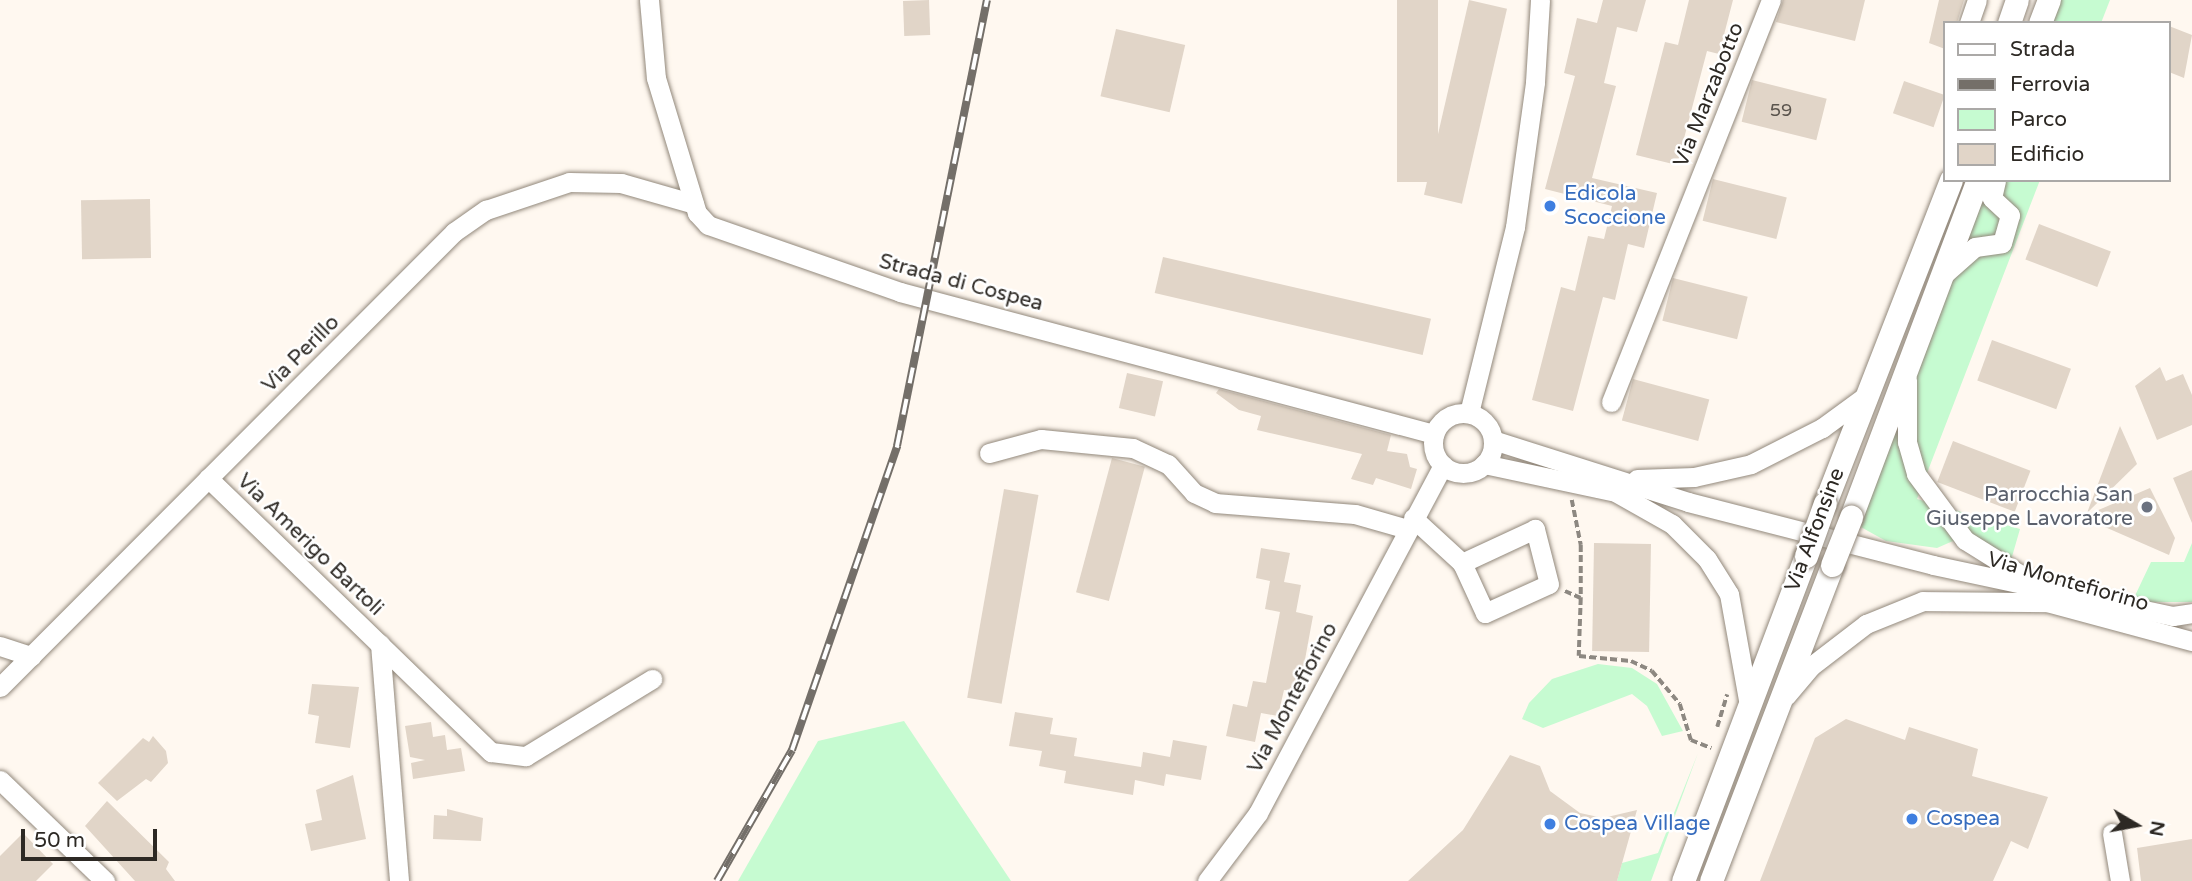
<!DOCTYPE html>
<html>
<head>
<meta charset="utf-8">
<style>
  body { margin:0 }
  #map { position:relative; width:2192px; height:881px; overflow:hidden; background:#fff8f0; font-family:"Varela Round",sans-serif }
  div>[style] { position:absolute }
  .green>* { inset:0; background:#c6fbd1 }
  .building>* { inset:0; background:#e1d5c8; transform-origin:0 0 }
  .path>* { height:3.5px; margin-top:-1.75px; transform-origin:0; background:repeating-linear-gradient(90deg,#8d8881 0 7px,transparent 0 10.5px) }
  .roads { filter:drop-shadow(0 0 2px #92887b) drop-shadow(0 0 2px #92887b) }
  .minor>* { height:19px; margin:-9.5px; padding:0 9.5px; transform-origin:9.5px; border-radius:9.5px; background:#fff }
  .minor>.ring { margin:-9.5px; padding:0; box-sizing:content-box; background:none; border:19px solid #fff; border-radius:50% }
  .major>* { height:23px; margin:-11.5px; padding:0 11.5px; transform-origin:11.5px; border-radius:11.5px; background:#fff }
  .rail>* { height:8px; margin-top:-4px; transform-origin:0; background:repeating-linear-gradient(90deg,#fff 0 16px,#746f69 0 32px); box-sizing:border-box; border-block:2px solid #746f69 }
  .bridges { filter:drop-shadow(0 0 2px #92887b) drop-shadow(0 0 2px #92887b) }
  .major-bridge>* { height:23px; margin:-11.5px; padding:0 11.5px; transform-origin:11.5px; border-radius:11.5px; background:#fff }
  .dots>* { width:19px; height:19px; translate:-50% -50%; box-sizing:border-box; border:4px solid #fff; border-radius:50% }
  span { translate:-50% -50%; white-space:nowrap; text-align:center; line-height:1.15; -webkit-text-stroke:5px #fff; paint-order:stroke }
  .number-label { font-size:18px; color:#5a544d }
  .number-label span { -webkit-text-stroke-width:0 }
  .street-label { font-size:21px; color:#2d2924 }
  .shop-label { font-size:21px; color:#366cbe }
  .left { translate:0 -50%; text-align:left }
  .worship-label { font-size:21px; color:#5b616d }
  .right { translate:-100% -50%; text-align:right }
  .legend { position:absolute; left:1943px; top:21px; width:228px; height:161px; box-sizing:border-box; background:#fff; border:2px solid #aba9a7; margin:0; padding:9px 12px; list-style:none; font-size:21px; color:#2d2924 }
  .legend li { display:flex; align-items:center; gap:14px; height:35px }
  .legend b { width:35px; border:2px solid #aba9a7 }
  .north { position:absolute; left:2101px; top:790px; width:70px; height:70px; -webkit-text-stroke:5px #fff; paint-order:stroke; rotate:100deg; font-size:19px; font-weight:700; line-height:28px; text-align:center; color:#2d2924 }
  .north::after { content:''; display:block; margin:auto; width:24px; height:32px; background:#2d2924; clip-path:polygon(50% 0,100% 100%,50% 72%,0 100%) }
  .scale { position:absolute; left:21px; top:829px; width:136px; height:32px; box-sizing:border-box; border:4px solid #2d2924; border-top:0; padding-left:9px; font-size:21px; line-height:24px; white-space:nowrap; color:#2d2924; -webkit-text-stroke:5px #fff; paint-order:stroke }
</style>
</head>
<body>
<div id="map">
  <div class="green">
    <i style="clip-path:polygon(2059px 0,2110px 0,2101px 23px,2051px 23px)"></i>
    <i style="clip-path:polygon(1986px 180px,2040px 180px,1917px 499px,2020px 529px,2007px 574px,1953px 541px,1937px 548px,1886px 541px,1859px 526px)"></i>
    <i style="clip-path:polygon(2192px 543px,2192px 602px,2132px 602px,2151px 562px,2184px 562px)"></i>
    <i style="clip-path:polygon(1598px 664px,1632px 668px,1657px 684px,1683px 731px,1662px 736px,1647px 706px,1632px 694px,1543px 728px,1522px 719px,1529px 703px,1552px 679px)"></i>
    <i style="clip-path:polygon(904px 721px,1011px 881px,738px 881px,818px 741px)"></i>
    <i style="clip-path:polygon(1698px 753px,1651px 881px,1617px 881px,1622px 863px,1658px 853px)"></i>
  </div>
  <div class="building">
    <i style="left:929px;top:0;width:35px;height:26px;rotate:88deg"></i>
    <i style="left:1397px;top:0;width:41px;height:182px"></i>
    <i style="left:1469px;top:0;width:39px;height:200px;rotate:13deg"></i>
    <i style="clip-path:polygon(1603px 0,1646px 0,1637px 32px,1617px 27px,1604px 83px,1616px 86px,1592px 178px,1657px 193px,1644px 248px,1628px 244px,1615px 300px,1603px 297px,1573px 411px,1532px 400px,1561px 287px,1575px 291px,1588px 236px,1604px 239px,1612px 206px,1545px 189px,1575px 76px,1564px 73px,1577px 18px,1597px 23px)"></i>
    <i style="clip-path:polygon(1689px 0,1733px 0,1719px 54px,1707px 51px,1677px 165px,1636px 155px,1665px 42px,1678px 45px)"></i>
    <i style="clip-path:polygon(1783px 0,1865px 0,1855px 41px,1776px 22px)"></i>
    <i style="clip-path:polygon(1939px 0,1964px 0,1957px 23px,1945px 23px,1945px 49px,1929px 43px)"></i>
    <i style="clip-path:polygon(2169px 26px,2192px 35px,2184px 78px,2169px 72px)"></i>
    <i style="left:1116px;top:29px;width:71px;height:69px;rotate:13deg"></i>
    <i style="left:1752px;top:80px;width:77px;height:43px;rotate:14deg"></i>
    <i style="left:1904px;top:81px;width:43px;height:34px;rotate:19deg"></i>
    <i style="left:1713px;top:179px;width:76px;height:43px;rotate:14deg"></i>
    <i style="left:150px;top:199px;width:59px;height:69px;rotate:89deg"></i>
    <i style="left:2039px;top:224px;width:77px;height:38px;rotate:21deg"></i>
    <i style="left:1163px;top:257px;width:275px;height:37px;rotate:13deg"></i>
    <i style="left:1673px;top:278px;width:77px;height:44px;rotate:14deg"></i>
    <i style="left:1992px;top:340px;width:84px;height:43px;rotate:20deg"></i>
    <i style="clip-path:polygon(2160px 367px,2166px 381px,2183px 374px,2192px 395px,2192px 425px,2157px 440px,2135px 386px)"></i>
    <i style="left:1127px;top:373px;width:37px;height:36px;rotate:13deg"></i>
    <i style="left:1633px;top:379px;width:79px;height:43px;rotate:15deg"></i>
    <i style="clip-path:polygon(1219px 389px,1391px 435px,1387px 451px,1407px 454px,1410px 467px,1417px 469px,1411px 489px,1376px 478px,1373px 485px,1351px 479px,1362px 454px,1257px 430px,1261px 416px,1239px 410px,1216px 393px)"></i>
    <i style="clip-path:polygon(2120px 426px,2137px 464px,2087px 513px)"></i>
    <i style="left:1953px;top:441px;width:83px;height:44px;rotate:21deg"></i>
    <i style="left:1112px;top:458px;width:34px;height:139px;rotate:15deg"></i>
    <i style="clip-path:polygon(2192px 470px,2192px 523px,2173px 478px)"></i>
    <i style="clip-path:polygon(2150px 488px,2175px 538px,2169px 555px,2082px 517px)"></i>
    <i style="left:1004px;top:489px;width:35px;height:212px;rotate:10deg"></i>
    <i style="left:1594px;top:543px;width:57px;height:108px;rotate:1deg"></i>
    <i style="clip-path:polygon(1261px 548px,1290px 553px,1284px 582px,1301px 585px,1296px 612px,1313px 616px,1299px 692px,1284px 690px,1278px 716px,1261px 713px,1255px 742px,1226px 736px,1233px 704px,1247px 707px,1253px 681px,1266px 683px,1280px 612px,1265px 609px,1270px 581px,1256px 578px)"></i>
    <i style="clip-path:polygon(312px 684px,359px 687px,350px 748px,315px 743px,319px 716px,308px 714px)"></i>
    <i style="clip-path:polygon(1015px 712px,1053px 718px,1050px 734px,1077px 738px,1074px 756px,1141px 767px,1143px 752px,1170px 757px,1173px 740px,1207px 746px,1201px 780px,1166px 774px,1164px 786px,1135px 780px,1133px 795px,1064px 783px,1066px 771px,1039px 766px,1042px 751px,1009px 746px)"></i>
    <i style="clip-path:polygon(1846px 719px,1905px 740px,1909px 727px,1978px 749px,1972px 776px,2048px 797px,2028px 849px,2011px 841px,1993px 881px,1760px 881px,1815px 738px)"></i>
    <i style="clip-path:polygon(431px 722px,433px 737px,445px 735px,447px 750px,461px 748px,465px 771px,413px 779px,411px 763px,425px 760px,410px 757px,405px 726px)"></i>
    <i style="clip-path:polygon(153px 736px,166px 751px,168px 763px,151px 782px,146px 779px,117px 801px,98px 783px,143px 738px,149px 742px)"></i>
    <i style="clip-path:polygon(1510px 755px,1540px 766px,1550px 791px,1580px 813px,1603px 818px,1637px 810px,1617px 881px,1408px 881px,1463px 830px)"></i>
    <i style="clip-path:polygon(353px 775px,366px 839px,311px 851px,305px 824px,322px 820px,316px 790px)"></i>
    <i style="clip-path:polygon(107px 801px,169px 862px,166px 869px,175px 881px,135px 881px,85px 826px)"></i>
    <i style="clip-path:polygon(447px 809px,483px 818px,481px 841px,433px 839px,434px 815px,447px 816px)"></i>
    <i style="clip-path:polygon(23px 833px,53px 864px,36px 881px,0 881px,0 856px)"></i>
    <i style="clip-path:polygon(2192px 839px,2192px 881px,2141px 881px,2137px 848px)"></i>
  </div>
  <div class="path">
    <i style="left:1572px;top:500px;width:46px;rotate:78.7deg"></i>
    <i style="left:1581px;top:545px;width:53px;rotate:90deg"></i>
    <i style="left:1565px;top:591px;width:17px;rotate:24deg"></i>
    <i style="left:1581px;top:598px;width:58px;rotate:92deg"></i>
    <i style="left:1579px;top:656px;width:52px;rotate:5.5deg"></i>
    <i style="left:1631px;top:661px;width:23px;rotate:25deg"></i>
    <i style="left:1652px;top:671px;width:43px;rotate:49.7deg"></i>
    <i style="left:1680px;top:704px;width:38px;rotate:73deg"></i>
    <i style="left:1691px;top:740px;width:22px;rotate:22deg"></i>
    <i style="left:1717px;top:727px;width:34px;rotate:-73deg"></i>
  </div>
  <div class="roads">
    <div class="minor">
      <i style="left:649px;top:0;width:78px;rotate:84.9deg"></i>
      <i style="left:656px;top:78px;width:141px;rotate:73.1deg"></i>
      <i style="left:697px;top:213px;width:16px;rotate:47deg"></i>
      <i style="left:708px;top:225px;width:203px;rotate:19.2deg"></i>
      <i style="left:900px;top:292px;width:553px;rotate:14.89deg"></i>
      <i style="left:1969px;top:23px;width:24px;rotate:-71deg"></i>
      <i style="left:1942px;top:276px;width:44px;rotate:-41.3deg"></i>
      <i style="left:1975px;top:247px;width:27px;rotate:-8deg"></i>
      <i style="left:2002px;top:243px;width:29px;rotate:-74deg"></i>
      <i style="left:2010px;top:215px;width:25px;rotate:-137deg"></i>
      <i style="left:1992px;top:198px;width:18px;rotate:-77deg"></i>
      <i style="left:1907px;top:380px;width:62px;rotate:90deg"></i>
      <i style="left:1907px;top:442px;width:33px;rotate:74deg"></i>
      <i style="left:1916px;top:474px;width:82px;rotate:53.4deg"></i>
      <i style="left:1965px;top:540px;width:75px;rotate:32deg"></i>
      <i style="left:1611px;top:402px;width:433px;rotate:-68.3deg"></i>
      <i style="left:1469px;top:413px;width:192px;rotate:-76.1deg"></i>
      <i style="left:1515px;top:227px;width:146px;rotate:-82.1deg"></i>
      <i style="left:1535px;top:82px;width:82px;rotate:-86.5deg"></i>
      <i class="ring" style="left:1433px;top:413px;width:41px;height:41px"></i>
      <i style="left:1493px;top:440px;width:205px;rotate:17.6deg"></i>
      <i style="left:1688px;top:502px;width:253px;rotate:14.4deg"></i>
      <i style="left:1933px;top:565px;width:245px;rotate:12deg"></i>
      <i style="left:2173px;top:616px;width:19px;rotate:-9deg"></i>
      <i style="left:989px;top:453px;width:54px;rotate:-15.1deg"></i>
      <i style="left:1041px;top:439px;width:92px;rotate:5.6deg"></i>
      <i style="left:1133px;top:448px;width:38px;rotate:25deg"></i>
      <i style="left:1168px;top:464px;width:39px;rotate:48deg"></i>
      <i style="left:1194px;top:493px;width:23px;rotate:25deg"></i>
      <i style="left:1215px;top:503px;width:140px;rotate:4.5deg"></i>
      <i style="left:1355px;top:514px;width:54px;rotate:16.1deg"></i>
      <i style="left:1484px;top:464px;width:149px;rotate:12deg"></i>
      <i style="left:208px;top:478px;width:394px;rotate:44.1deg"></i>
      <i style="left:491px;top:752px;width:35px;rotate:7deg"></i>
      <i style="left:526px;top:756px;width:148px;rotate:-31.4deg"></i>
      <i style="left:1637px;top:479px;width:57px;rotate:-2deg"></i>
      <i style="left:1694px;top:477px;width:58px;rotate:-12.8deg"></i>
      <i style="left:1751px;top:464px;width:80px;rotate:-26.9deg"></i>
      <i style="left:1822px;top:428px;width:56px;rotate:-36.3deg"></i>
      <i style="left:1617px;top:493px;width:63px;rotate:29.4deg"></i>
      <i style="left:1672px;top:524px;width:49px;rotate:45deg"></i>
      <i style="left:1707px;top:559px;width:41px;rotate:57.8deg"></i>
      <i style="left:1729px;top:594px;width:113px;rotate:79.8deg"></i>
      <i style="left:1413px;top:518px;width:67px;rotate:42.6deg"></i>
      <i style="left:1462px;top:563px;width:55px;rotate:65.3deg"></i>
      <i style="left:1485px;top:613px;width:70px;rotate:-24.4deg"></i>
      <i style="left:1549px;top:584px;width:57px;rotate:-104.3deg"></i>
      <i style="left:1535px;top:529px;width:81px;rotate:155deg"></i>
      <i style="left:2047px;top:602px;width:150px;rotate:15.1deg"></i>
      <i style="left:380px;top:644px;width:238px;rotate:85.4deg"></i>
      <i style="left:0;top:646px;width:33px;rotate:18deg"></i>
      <i style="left:0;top:687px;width:643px;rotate:-45.06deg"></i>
      <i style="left:454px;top:232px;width:39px;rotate:-35deg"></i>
      <i style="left:486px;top:210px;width:88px;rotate:-18.6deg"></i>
      <i style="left:569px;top:182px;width:52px;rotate:1.1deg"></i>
      <i style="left:621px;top:183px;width:76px;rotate:16deg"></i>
      <i style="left:1786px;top:696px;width:38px;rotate:-50deg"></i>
      <i style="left:1810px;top:667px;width:71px;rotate:-37.5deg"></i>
      <i style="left:1866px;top:624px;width:61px;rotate:-22deg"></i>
      <i style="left:1923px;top:601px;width:123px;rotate:0.5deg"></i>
      <i style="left:0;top:780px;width:146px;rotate:43.9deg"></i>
      <i style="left:2112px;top:833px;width:49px;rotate:80.5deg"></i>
      <i style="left:1207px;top:881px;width:85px;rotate:-53.1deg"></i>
      <i style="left:1258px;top:813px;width:394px;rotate:-62deg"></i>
    </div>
    <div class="major">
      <i style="left:2009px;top:23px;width:24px;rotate:-71deg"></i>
      <i style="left:2040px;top:23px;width:25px;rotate:-69deg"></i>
      <i style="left:1825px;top:503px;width:347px;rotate:-68.7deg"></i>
      <i style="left:1851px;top:517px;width:360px;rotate:-69.4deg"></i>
      <i style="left:1683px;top:881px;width:347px;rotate:-69.3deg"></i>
      <i style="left:1711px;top:881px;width:338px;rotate:-69deg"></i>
    </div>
  </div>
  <div class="rail">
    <i style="left:717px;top:881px;width:151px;rotate:-60.2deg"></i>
    <i style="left:792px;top:750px;width:322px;rotate:-70.9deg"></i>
    <i style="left:897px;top:446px;width:455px;rotate:-78.6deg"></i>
  </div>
  <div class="bridges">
    <div class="major-bridge">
      <i style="left:1806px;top:556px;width:56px;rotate:-70.3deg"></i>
      <i style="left:1832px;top:565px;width:52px;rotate:-68.4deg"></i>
    </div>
  </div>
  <div class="dots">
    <i style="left:1550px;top:206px;background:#3f7fe0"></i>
    <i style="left:2147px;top:507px;background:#6b7280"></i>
    <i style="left:1912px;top:819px;background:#3f7fe0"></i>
    <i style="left:1550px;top:824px;background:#3f7fe0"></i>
  </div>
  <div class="number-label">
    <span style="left:1781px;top:110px">59</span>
  </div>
  <div class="street-label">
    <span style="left:1709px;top:95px;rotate:-68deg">Via Marzabotto</span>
    <span style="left:961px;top:283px;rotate:15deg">Strada di Cospea</span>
    <span style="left:301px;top:354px;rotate:-45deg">Via Perillo</span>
    <span style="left:1815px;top:530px;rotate:-69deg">Via Alfonsine</span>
    <span style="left:310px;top:545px;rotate:44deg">Via Amerigo Bartoli</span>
    <span style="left:2068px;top:582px;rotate:16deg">Via Montefiorino</span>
    <span style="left:1293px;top:698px;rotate:-62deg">Via Montefiorino</span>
  </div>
  <div class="shop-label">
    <span class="left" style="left:1564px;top:206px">Edicola<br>Scoccione</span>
    <span class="left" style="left:1926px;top:819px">Cospea</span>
    <span class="left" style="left:1564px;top:824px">Cospea Village</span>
  </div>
  <div class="worship-label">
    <span class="right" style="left:2133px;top:507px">Parrocchia San<br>Giuseppe Lavoratore</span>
  </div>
  <ul class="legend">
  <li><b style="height:9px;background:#fff"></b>Strada</li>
  <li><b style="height:9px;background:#746f69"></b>Ferrovia</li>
  <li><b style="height:19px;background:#c6fbd1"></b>Parco</li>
  <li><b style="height:19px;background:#e1d5c8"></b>Edificio</li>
  </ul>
  <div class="north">N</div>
  <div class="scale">50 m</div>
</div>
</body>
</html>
